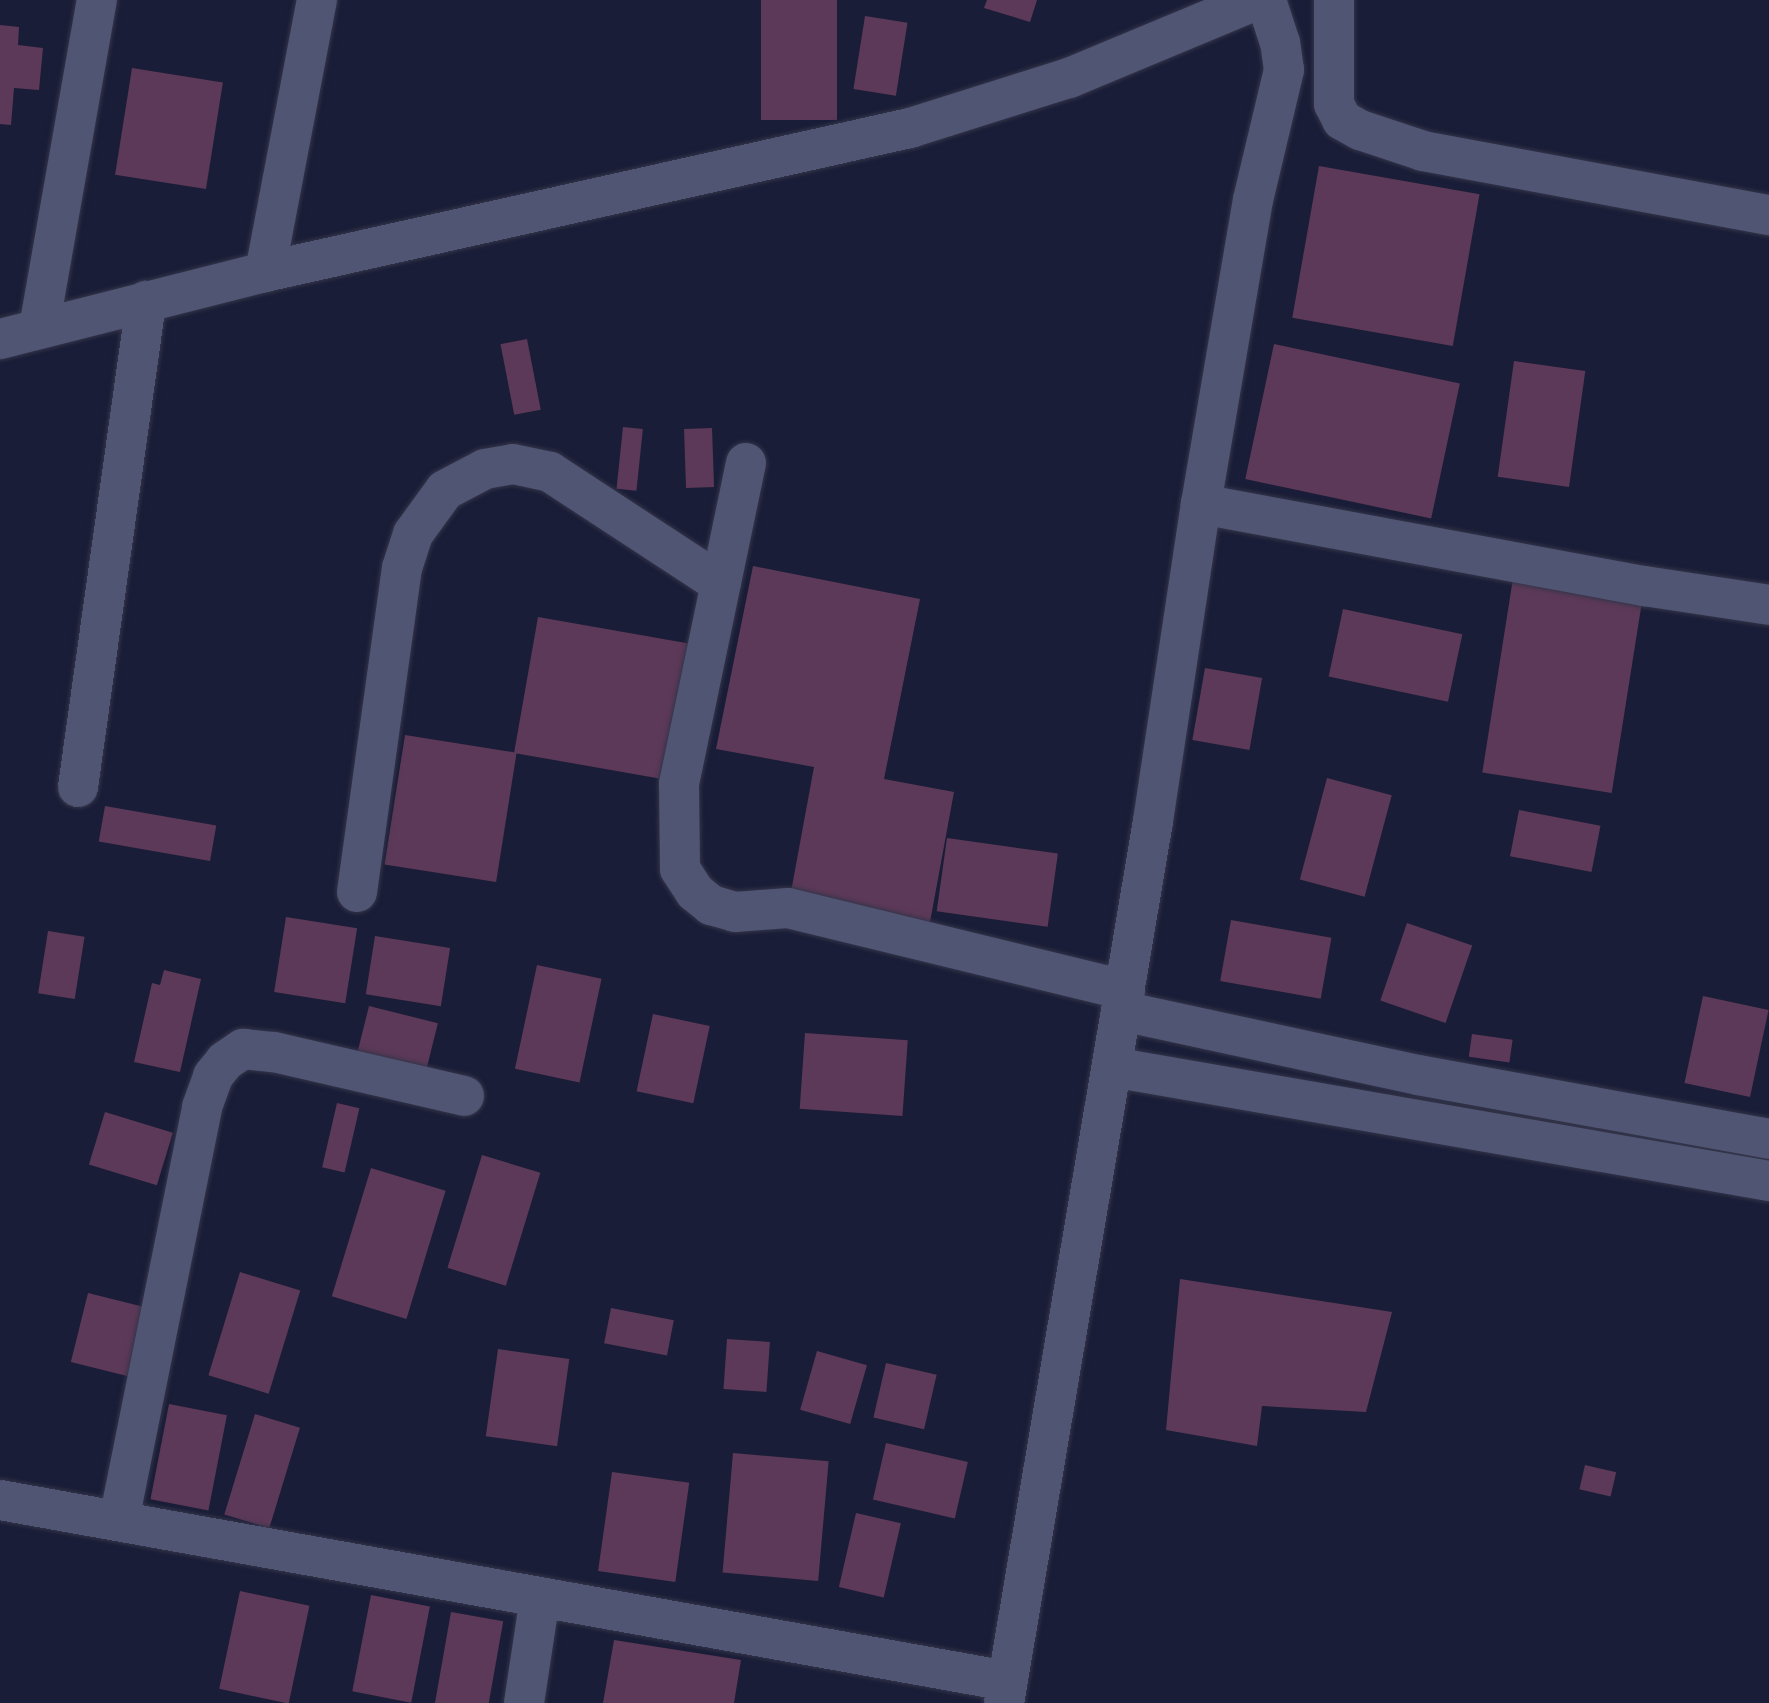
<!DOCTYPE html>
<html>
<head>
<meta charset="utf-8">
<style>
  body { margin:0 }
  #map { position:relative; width:1769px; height:1703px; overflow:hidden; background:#1a1d37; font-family:Karla,sans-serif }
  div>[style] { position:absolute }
  .building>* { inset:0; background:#5c3958; transform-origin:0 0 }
  .roads { filter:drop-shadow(0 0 2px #34354a) drop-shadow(0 0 2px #34354a) }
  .street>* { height:40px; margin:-20px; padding:0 20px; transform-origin:20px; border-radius:20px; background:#505573 }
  span { translate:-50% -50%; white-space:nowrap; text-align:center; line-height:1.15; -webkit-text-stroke:8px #11132c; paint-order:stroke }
</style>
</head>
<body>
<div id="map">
  <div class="building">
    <i style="left:761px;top:0;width:76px;height:120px"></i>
    <i style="clip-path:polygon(987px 0,1037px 0,1030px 22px,984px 8px)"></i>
    <i style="left:865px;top:16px;width:43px;height:74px;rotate:9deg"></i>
    <i style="clip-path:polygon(0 25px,19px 27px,18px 45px,43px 48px,39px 90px,14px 88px,11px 125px,0 124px)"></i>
    <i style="left:132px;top:68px;width:92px;height:108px;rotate:9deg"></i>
    <i style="left:1319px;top:166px;width:163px;height:154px;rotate:10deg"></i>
    <i style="left:527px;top:339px;width:72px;height:27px;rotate:79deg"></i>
    <i style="left:1274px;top:344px;width:190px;height:138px;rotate:12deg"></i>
    <i style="left:1514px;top:361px;width:72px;height:117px;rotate:8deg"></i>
    <i style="left:623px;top:427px;width:20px;height:62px;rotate:6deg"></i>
    <i style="left:712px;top:428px;width:59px;height:28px;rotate:88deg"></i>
    <i style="clip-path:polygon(753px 566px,920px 599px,884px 779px,954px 792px,928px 933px,788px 908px,814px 767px,716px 749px)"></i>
    <i style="left:1515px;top:566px;width:131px;height:209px;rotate:9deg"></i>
    <i style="left:1343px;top:609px;width:122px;height:69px;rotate:12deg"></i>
    <i style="left:538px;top:617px;width:169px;height:138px;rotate:10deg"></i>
    <i style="left:1205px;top:668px;width:58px;height:73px;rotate:10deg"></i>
    <i style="left:405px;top:735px;width:113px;height:131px;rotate:9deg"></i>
    <i style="left:1327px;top:778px;width:67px;height:105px;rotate:15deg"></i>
    <i style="left:105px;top:806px;width:113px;height:36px;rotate:10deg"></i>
    <i style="left:1519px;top:810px;width:83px;height:47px;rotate:11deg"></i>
    <i style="left:947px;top:838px;width:112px;height:74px;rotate:8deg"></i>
    <i style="left:286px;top:917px;width:72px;height:76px;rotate:9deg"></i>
    <i style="left:1231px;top:920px;width:102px;height:62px;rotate:10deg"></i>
    <i style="left:1407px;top:923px;width:69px;height:82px;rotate:19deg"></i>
    <i style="left:48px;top:931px;width:37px;height:63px;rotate:9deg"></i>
    <i style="left:375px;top:936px;width:76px;height:59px;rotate:9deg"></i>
    <i style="left:537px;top:965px;width:66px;height:106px;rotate:12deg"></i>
    <i style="clip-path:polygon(164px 970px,201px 979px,180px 1072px,134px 1062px,152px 983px,160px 985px)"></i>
    <i style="left:1703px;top:996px;width:67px;height:89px;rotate:12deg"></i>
    <i style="left:369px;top:1006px;width:71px;height:59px;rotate:14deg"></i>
    <i style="left:653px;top:1014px;width:58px;height:79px;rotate:12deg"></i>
    <i style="left:805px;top:1033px;width:103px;height:76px;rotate:4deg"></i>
    <i style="left:1472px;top:1034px;width:41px;height:23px;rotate:8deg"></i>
    <i style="left:337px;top:1103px;width:23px;height:66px;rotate:13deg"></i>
    <i style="left:105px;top:1112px;width:71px;height:55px;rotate:17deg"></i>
    <i style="left:482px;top:1155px;width:61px;height:118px;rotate:17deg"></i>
    <i style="left:371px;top:1168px;width:78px;height:134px;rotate:17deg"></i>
    <i style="left:240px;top:1272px;width:63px;height:108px;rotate:17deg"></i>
    <i style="clip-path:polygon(1180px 1279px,1392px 1312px,1366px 1412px,1262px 1406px,1257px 1446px,1166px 1430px)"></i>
    <i style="left:88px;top:1293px;width:60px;height:71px;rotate:14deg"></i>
    <i style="left:611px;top:1308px;width:64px;height:36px;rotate:11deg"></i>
    <i style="left:727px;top:1339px;width:43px;height:50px;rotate:4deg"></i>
    <i style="left:498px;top:1349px;width:72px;height:88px;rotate:8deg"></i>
    <i style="left:817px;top:1351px;width:52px;height:61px;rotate:16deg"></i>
    <i style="left:886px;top:1363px;width:52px;height:56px;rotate:13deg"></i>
    <i style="left:169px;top:1404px;width:59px;height:97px;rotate:11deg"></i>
    <i style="left:255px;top:1414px;width:47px;height:105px;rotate:17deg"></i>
    <i style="left:886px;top:1443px;width:84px;height:58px;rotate:13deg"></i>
    <i style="left:733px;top:1453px;width:96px;height:120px;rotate:5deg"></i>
    <i style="left:1585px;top:1465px;width:32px;height:25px;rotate:13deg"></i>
    <i style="left:612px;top:1472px;width:78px;height:100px;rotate:8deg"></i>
    <i style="left:856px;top:1513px;width:46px;height:76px;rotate:13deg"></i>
    <i style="left:240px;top:1591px;width:71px;height:100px;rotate:12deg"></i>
    <i style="left:371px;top:1595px;width:60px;height:98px;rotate:11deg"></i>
    <i style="left:451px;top:1612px;width:53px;height:93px;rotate:10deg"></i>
    <i style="clip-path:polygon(614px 1640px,741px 1660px,734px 1703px,603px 1703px)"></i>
  </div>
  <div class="roads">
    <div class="street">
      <i style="left:1334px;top:0;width:104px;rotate:90deg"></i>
      <i style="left:1334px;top:104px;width:18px;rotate:63deg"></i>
      <i style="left:1342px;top:120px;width:21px;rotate:29deg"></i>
      <i style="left:1360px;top:130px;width:66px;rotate:18.4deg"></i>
      <i style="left:1423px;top:151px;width:352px;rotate:10.5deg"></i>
      <i style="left:265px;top:272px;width:277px;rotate:-79.2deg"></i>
      <i style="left:39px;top:328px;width:333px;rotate:-80deg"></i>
      <i style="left:0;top:339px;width:273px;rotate:-14.2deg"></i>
      <i style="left:265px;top:272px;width:661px;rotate:-12.59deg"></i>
      <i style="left:910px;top:128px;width:167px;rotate:-17.5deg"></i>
      <i style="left:1069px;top:78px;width:203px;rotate:-22.6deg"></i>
      <i style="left:746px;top:463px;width:328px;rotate:101.8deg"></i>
      <i style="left:679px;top:784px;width:85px;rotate:89.3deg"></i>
      <i style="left:680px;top:869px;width:27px;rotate:57deg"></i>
      <i style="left:695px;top:892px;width:21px;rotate:39deg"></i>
      <i style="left:711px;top:905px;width:25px;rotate:16deg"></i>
      <i style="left:735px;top:912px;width:53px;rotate:-4.3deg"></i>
      <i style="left:788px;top:908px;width:347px;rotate:13.7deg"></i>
      <i style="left:1201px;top:504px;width:451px;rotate:10.5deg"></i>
      <i style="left:1644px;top:586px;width:126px;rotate:8.6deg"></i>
      <i style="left:78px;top:787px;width:491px;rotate:-82deg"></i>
      <i style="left:357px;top:892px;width:327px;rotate:-82.1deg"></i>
      <i style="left:402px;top:568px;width:36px;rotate:-72deg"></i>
      <i style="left:413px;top:534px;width:54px;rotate:-54deg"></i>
      <i style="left:445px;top:490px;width:45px;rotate:-27.7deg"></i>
      <i style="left:485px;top:469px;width:28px;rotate:-10deg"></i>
      <i style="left:513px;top:464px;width:38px;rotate:12deg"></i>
      <i style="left:550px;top:472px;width:204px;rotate:33.2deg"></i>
      <i style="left:1122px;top:1011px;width:303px;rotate:12.2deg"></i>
      <i style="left:1418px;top:1075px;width:357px;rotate:10.3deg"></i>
      <i style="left:1112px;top:1067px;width:667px;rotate:9.84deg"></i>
      <i style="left:0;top:1500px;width:1023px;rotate:10.19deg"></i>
      <i style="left:119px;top:1520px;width:421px;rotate:-78.6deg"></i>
      <i style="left:202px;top:1107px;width:33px;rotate:-70deg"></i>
      <i style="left:213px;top:1076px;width:19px;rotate:-51deg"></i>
      <i style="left:225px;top:1061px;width:22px;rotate:-34deg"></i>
      <i style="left:243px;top:1049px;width:31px;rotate:6deg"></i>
      <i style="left:274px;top:1052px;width:195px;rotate:13deg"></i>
      <i style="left:524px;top:1703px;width:107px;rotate:-81.4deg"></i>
      <i style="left:1004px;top:1703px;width:894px;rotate:-80.41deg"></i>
      <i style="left:1153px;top:821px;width:321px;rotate:-81.4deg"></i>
      <i style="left:1201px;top:504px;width:308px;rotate:-80.3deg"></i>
      <i style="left:1253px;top:200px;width:134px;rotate:-76.6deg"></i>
      <i style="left:1284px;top:70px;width:27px;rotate:-98deg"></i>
      <i style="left:1280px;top:43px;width:45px;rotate:-108deg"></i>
    </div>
  </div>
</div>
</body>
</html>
